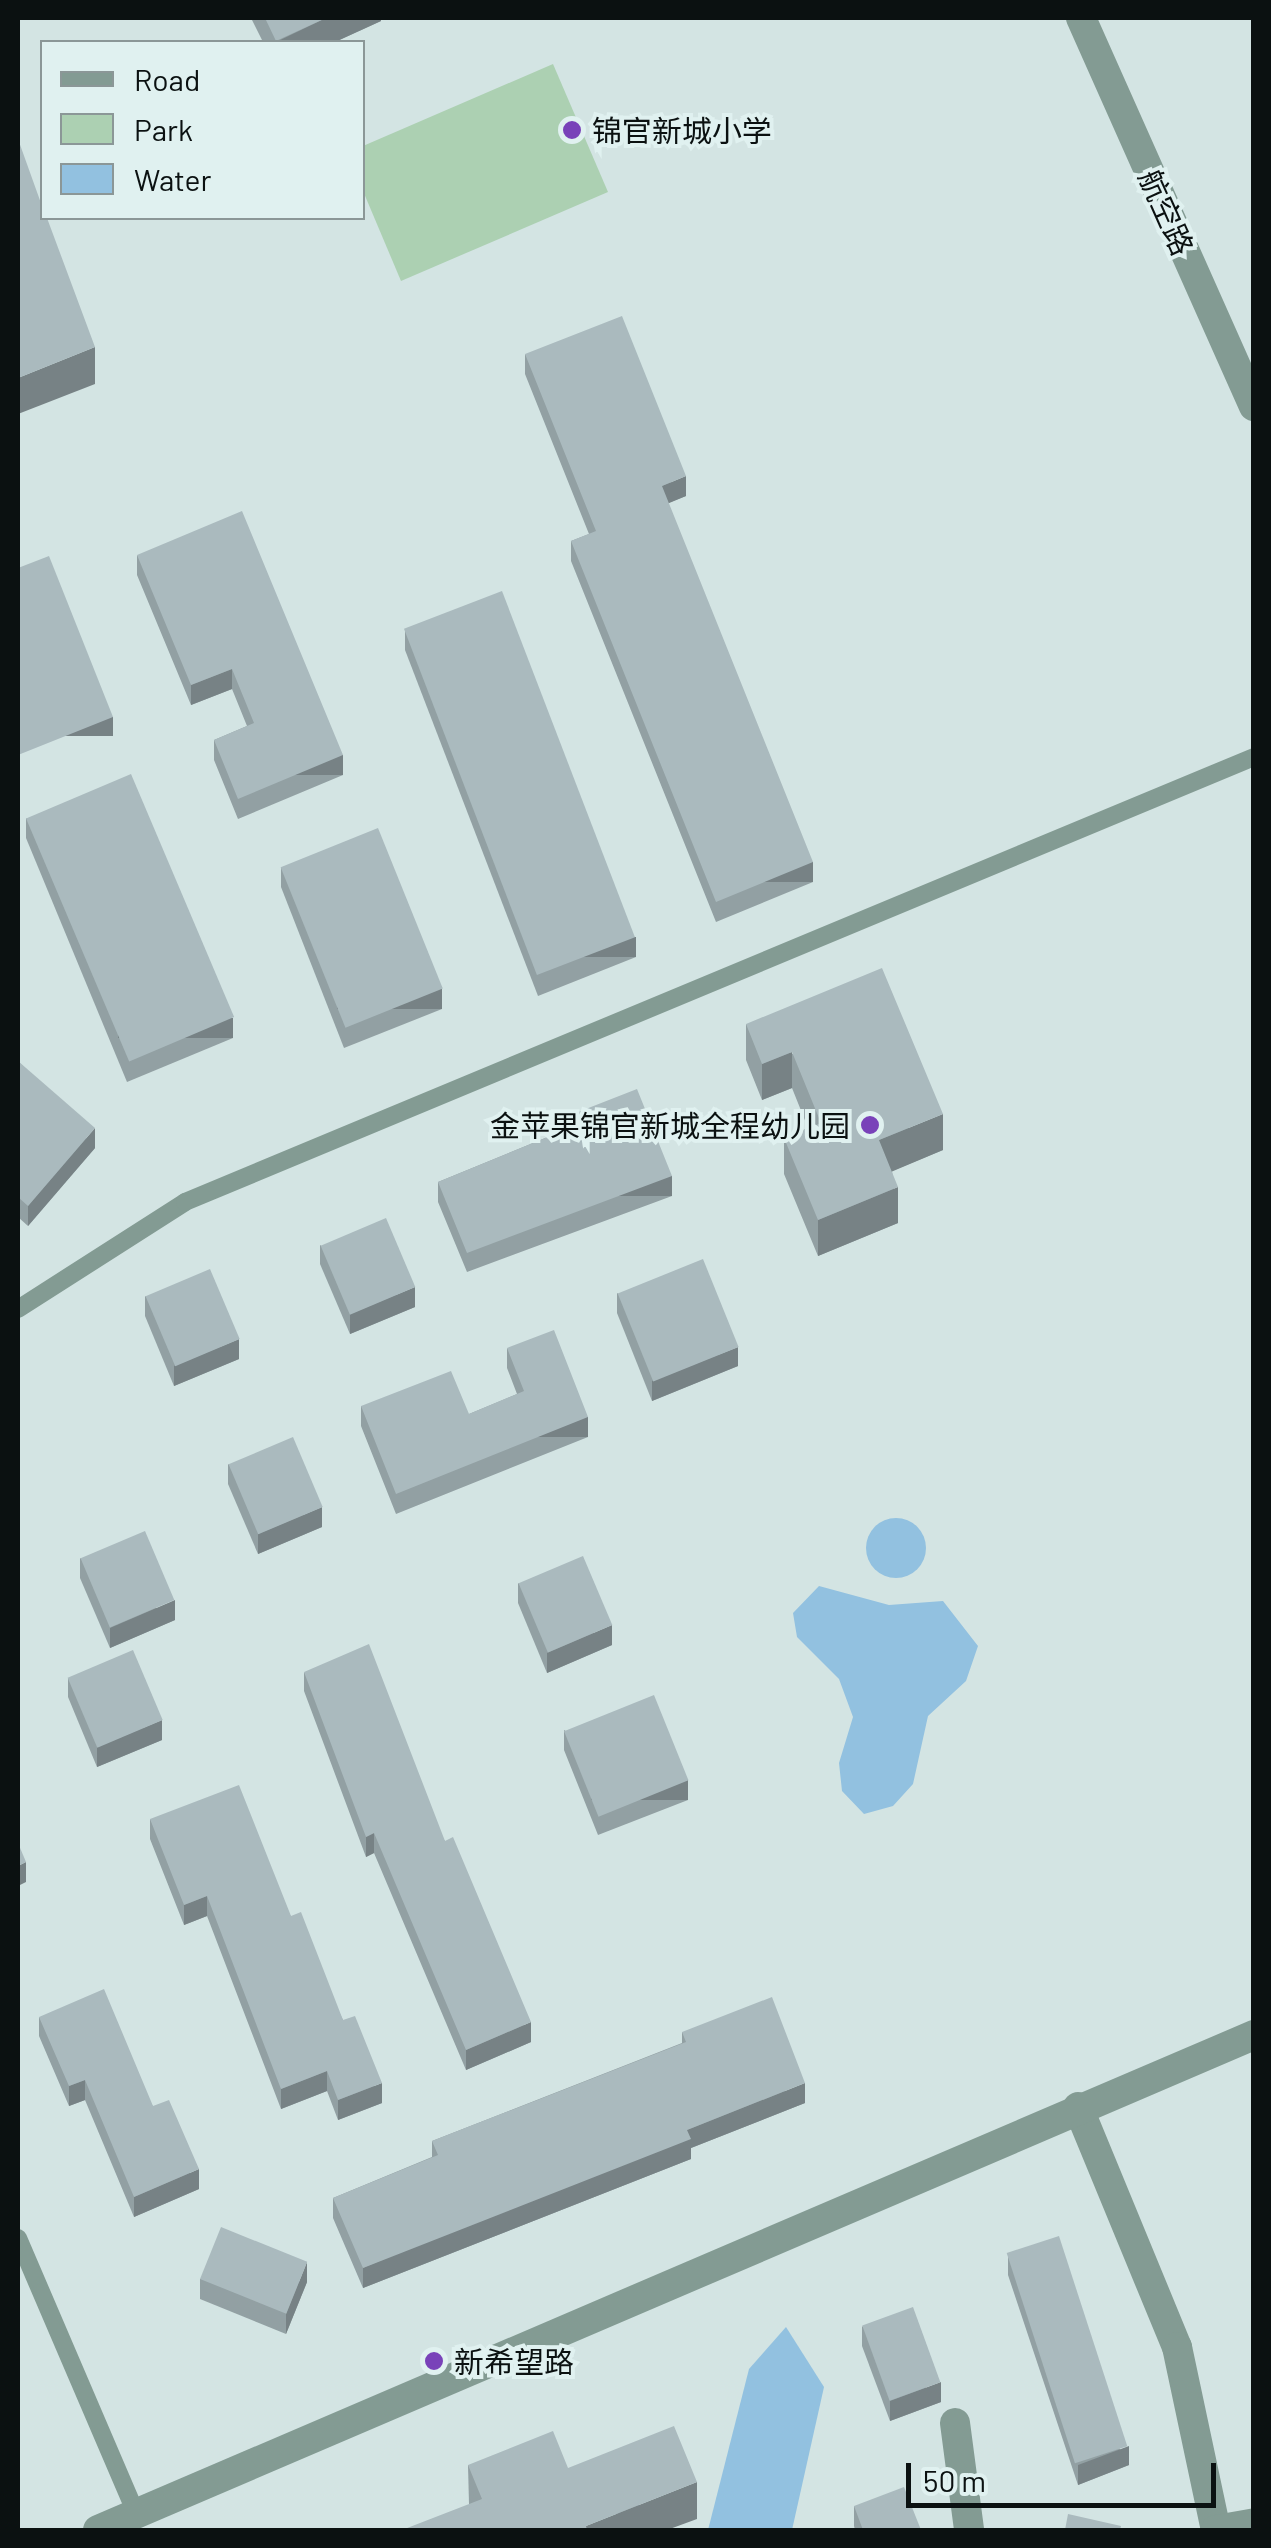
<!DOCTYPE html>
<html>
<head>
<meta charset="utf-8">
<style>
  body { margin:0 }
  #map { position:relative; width:1271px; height:2548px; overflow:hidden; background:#d3e4e3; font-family:Barlow,"Noto Sans SC",sans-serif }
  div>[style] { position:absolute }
  .green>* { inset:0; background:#acd0b2 }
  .water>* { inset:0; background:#92c1e0 }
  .round { border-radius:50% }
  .lane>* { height:18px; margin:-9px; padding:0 9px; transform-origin:9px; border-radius:9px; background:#839b93 }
  .street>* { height:30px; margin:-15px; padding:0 15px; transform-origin:15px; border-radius:15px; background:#839b93 }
  .wall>* { inset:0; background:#92a0a3 }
  .shaded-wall>* { inset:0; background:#778285; transform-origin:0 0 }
  .building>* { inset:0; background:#aababe; transform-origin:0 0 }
  .dots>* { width:28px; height:28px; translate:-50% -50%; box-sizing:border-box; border:5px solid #e0f1f0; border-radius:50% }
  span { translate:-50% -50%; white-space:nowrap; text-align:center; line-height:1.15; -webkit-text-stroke:8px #e0f1f0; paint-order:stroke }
  .poi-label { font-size:30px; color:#0b1111 }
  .left { translate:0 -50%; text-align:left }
  .right { translate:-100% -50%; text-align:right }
  .street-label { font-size:30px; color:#0b1111 }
  .frame { position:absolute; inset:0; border:20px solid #0b1111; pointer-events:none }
  .legend { position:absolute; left:40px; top:40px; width:325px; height:180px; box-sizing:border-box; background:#e0f1f0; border:2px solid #8b9797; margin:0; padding:12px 18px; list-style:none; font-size:30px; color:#0b1111 }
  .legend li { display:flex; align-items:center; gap:20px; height:50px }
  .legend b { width:50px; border:2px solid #8b9797 }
  .scale { position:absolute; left:906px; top:2463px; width:310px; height:45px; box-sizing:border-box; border:5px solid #0b1111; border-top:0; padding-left:12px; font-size:30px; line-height:35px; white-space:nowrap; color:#0b1111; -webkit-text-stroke:8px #e0f1f0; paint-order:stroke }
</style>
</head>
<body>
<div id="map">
  <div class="green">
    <i style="clip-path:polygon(553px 64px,608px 192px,401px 281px,363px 191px,363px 146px)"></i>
  </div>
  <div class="water">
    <i class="round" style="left:866px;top:1518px;width:60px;height:60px"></i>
    <i style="clip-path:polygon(819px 1586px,889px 1605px,943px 1601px,978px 1646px,966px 1681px,928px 1716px,913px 1784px,893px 1806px,864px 1814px,842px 1791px,839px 1763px,853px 1717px,839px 1679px,797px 1637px,793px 1613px)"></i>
    <i style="clip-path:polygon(786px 2327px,824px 2387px,792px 2530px,708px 2530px,749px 2369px)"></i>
  </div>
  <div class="lane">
    <i style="left:18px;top:1309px;width:198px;rotate:-32.6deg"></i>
    <i style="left:185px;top:1202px;width:1158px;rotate:-22.6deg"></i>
    <i style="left:18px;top:2238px;width:299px;rotate:66.8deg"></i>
  </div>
  <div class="street">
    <i style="left:1081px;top:18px;width:425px;rotate:66deg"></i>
    <i style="left:1078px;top:2107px;width:260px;rotate:67.6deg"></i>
    <i style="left:1177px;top:2347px;width:187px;rotate:78deg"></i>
    <i style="left:955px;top:2423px;width:108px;rotate:82.5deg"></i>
    <i style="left:98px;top:2530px;width:1258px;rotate:-23.18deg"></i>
    <i style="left:1216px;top:2530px;width:39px;rotate:-10deg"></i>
  </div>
  <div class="wall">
    <i style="clip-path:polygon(251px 18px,381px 18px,381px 21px,335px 42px,263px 42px)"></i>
    <i style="clip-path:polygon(525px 354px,686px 496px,668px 503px,813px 882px,716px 922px,571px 561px,571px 541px,589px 534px,525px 374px)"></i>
    <i style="clip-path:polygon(137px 555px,343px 775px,238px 819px,214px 760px,214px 740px,247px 726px,232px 689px,191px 705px,137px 575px)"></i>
    <i style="clip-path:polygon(405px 630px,636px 957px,538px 996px,405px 650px)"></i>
    <i style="clip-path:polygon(26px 818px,233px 1038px,127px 1082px,26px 838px)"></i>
    <i style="clip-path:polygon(281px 867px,442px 1009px,344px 1048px,281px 887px)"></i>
    <i style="clip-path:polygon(746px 1024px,943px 1150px,892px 1171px,898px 1223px,818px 1256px,784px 1174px,784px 1138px,808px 1128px,792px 1088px,762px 1100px,746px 1060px)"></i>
    <i style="clip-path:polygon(18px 1061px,95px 1148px,28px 1226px,18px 1217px)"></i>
    <i style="clip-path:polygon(550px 1123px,672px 1196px,467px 1272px,438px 1202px,438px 1182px,550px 1136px)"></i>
    <i style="clip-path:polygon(320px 1245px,415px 1307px,350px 1334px,320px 1264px)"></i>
    <i style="clip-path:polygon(617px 1293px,738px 1366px,652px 1401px,617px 1313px)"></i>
    <i style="clip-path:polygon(145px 1296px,239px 1359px,174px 1386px,145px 1316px)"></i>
    <i style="clip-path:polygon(507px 1348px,588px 1437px,396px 1514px,361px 1426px,361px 1406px,469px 1414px,517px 1394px,507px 1368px)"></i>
    <i style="clip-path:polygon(228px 1464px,322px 1527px,258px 1554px,228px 1484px)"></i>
    <i style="clip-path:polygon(80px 1558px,175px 1620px,110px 1648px,80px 1578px)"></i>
    <i style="clip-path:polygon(518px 1583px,612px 1645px,547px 1673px,518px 1603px)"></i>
    <i style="clip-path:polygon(304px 1672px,445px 1841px,531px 2042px,466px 2070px,374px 1853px,366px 1857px,304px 1691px)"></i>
    <i style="clip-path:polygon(68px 1678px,162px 1740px,97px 1767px,68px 1697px)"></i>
    <i style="clip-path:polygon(564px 1730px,688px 1800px,598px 1835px,564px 1750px)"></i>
    <i style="clip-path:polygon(150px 1819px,291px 1916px,343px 2020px,382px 2103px,338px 2120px,327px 2091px,281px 2109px,207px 1916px,184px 1925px,150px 1839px)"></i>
    <i style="clip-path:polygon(39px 2017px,153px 2106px,199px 2189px,134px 2217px,85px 2100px,69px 2106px,39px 2036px)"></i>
    <i style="clip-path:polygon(682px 2032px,805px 2103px,691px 2148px,691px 2159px,363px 2288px,333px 2218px,333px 2198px,432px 2157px,432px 2141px,682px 2043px)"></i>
    <i style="clip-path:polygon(1008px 2256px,1129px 2465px,1078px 2485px,1008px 2275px)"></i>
    <i style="clip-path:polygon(200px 2279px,307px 2282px,286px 2334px,200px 2299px)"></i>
    <i style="clip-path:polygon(862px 2326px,941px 2402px,890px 2421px,862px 2346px)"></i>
    <i style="clip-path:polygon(468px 2465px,697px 2519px,469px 2504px)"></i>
    <i style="clip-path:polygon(854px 2506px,921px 2530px,855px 2530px,854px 2526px)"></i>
  </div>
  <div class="shaded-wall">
    <i style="clip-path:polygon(326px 18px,381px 18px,381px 21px,335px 42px,276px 42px)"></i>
    <i style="clip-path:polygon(95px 347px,95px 384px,18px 414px,18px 378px)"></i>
    <i style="clip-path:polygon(686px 476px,686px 496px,662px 506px,662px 486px)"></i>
    <i style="clip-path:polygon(232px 669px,232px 689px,191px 705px,191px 685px)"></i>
    <i style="left:113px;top:717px;width:19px;height:102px;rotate:90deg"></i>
    <i style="left:343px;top:755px;width:20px;height:114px;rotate:90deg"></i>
    <i style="left:813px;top:862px;width:20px;height:105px;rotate:90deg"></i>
    <i style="left:636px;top:937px;width:20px;height:105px;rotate:90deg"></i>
    <i style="left:442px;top:989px;width:20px;height:105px;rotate:90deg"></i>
    <i style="left:233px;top:1018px;width:20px;height:115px;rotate:90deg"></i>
    <i style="clip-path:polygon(792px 1052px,792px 1088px,762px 1100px,762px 1064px)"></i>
    <i style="clip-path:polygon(943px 1114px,943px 1150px,879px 1177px,879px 1140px)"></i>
    <i style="clip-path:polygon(95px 1128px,95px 1148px,28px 1226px,28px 1206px)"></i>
    <i style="left:672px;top:1176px;width:20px;height:219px;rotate:90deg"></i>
    <i style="clip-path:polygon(898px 1187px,898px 1223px,818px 1256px,818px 1220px)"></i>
    <i style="clip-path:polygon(415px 1287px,415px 1307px,350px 1334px,350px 1314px)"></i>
    <i style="clip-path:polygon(239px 1339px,239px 1359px,174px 1386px,174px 1366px)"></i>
    <i style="clip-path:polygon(738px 1347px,738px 1366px,652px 1401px,652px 1381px)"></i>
    <i style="left:588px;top:1417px;width:20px;height:207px;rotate:90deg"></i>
    <i style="clip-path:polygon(322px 1507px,322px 1527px,258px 1554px,258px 1534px)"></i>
    <i style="clip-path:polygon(175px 1600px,175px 1620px,110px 1648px,110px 1628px)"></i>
    <i style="clip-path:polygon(612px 1625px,612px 1645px,547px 1673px,547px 1653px)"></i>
    <i style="clip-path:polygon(162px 1720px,162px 1740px,97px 1767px,97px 1747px)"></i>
    <i style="left:688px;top:1780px;width:20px;height:97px;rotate:90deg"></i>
    <i style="clip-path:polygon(374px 1833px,374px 1853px,366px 1857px,366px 1837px)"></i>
    <i style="clip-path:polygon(26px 1862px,26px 1882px,18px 1886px,18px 1866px)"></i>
    <i style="clip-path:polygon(207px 1896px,207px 1916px,184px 1925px,184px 1905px)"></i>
    <i style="clip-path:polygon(531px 2022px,531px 2042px,466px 2070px,466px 2050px)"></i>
    <i style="clip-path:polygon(327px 2071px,327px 2091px,281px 2109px,281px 2089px)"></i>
    <i style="clip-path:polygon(85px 2080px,85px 2100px,69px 2106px,69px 2086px)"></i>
    <i style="clip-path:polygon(382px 2083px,382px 2103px,338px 2120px,338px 2100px)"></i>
    <i style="clip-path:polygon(805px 2083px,805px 2103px,691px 2148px,691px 2159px,363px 2288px,363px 2268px,687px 2130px)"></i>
    <i style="clip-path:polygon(199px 2169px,199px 2189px,134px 2217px,134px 2197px)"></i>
    <i style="clip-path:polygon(307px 2262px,307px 2282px,286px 2334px,286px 2314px)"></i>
    <i style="clip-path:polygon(941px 2382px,941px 2402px,890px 2421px,890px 2401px)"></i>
    <i style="clip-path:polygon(1129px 2446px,1129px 2465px,1078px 2485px,1078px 2465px)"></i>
    <i style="clip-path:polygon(697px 2482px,697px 2519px,667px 2530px,586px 2530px,586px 2526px)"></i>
  </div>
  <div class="building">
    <i style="clip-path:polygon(265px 18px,326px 18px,276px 41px)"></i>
    <i style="clip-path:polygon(18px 139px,42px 206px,42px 218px,47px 218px,95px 347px,18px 378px)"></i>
    <i style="clip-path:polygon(622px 316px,686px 476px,662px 486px,813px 862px,716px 902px,571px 541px,596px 531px,525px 354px)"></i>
    <i style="clip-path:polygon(242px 511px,343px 755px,238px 799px,214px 740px,254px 723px,232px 669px,191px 685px,137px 555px)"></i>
    <i style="clip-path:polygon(49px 556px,113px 717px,18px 755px,18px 568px)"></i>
    <i style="left:502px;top:591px;width:371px;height:105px;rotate:69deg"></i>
    <i style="left:131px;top:774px;width:264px;height:114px;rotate:67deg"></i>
    <i style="left:378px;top:828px;width:173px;height:105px;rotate:68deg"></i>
    <i style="clip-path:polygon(882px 968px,943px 1114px,879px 1140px,898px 1187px,818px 1220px,784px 1138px,821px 1123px,792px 1052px,762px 1064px,746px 1024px)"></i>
    <i style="clip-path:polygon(18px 1061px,95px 1128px,28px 1206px,18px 1197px)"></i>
    <i style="clip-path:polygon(637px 1089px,672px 1176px,467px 1253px,438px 1182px,555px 1134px,550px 1123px)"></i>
    <i style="left:386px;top:1218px;width:75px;height:71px;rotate:67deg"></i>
    <i style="left:703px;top:1259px;width:95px;height:92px;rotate:68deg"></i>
    <i style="left:210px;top:1269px;width:76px;height:70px;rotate:67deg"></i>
    <i style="clip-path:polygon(554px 1330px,588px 1417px,396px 1494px,361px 1406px,451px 1371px,469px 1414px,524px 1391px,507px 1348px)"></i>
    <i style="left:293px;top:1437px;width:76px;height:70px;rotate:67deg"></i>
    <i style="left:145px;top:1531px;width:75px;height:70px;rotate:67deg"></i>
    <i style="left:583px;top:1556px;width:75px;height:70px;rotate:67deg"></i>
    <i style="clip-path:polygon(369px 1644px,445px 1841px,453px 1837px,531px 2022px,466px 2050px,374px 1833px,366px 1837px,304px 1672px)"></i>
    <i style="left:133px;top:1650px;width:76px;height:71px;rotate:67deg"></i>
    <i style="left:654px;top:1695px;width:92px;height:97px;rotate:68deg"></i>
    <i style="clip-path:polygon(239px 1785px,291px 1916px,301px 1912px,343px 2020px,355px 2016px,382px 2083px,338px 2100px,327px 2071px,281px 2089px,207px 1896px,184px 1905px,150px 1819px)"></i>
    <i style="clip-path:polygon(18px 1843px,26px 1862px,18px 1866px)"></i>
    <i style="clip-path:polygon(104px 1989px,153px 2106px,169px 2100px,199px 2169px,134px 2197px,85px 2080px,69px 2086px,39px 2017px)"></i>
    <i style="clip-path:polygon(772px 1997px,805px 2083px,687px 2130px,691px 2139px,363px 2268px,333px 2198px,438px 2155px,432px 2141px,686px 2042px,682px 2032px)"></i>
    <i style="left:221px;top:2227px;width:93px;height:56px;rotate:22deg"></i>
    <i style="left:1059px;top:2236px;width:221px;height:55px;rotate:72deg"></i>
    <i style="left:913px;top:2307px;width:80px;height:54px;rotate:70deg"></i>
    <i style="clip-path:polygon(674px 2426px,697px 2482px,586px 2526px,587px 2530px,402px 2530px,482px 2499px,468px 2465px,553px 2431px,568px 2468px)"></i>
    <i style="clip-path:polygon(904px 2487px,921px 2530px,863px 2530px,854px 2506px)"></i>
    <i style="clip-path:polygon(1068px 2514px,1121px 2526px,1120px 2530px,1065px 2530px)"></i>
  </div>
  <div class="dots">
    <i style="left:572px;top:130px;background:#7942b9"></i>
    <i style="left:870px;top:1125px;background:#7942b9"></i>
    <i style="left:434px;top:2361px;background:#7942b9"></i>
  </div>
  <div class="poi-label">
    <span class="left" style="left:592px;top:130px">锦官新城小学</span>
    <span class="right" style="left:850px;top:1125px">金苹果锦官新城全程幼儿园</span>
    <span class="left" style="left:454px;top:2361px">新希望路</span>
  </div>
  <div class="street-label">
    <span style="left:1167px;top:212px;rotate:66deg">航空路</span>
  </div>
  <div class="frame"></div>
  <ul class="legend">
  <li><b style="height:12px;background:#839b93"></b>Road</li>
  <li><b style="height:28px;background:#acd0b2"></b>Park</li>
  <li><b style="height:28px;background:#92c1e0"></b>Water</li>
  </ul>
  <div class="scale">50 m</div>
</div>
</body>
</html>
